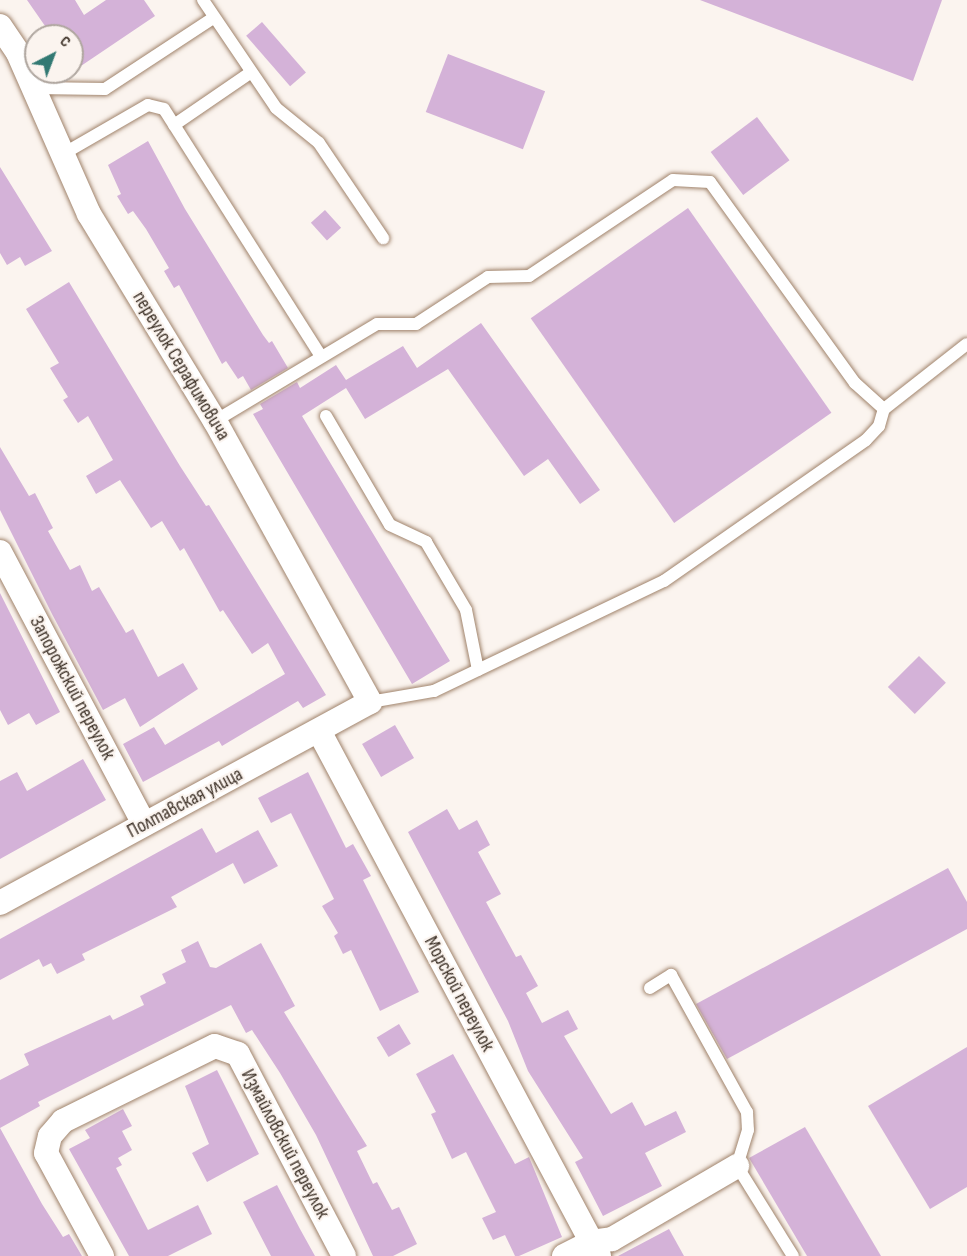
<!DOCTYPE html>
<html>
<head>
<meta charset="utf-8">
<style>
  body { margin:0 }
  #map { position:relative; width:967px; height:1256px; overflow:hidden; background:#fbf4ef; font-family:"Sofia Sans Condensed",sans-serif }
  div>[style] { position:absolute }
  .building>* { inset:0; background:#d4b2d8; transform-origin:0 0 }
  .roads { filter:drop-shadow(0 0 2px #a0836b) drop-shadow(0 0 2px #a0836b) }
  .service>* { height:12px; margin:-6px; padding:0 6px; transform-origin:6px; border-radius:6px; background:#fff }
  .minor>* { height:24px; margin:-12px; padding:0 12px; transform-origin:12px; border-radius:12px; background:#fff }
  span { translate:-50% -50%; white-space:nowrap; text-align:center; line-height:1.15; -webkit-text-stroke:4.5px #fbf4ef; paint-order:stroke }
  .street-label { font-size:20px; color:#3c3026 }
  .north { position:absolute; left:24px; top:24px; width:60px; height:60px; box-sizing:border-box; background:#fbf4ef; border:2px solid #afa69f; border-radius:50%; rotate:42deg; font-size:16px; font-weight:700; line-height:24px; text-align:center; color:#3c3026 }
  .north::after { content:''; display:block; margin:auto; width:21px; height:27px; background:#327973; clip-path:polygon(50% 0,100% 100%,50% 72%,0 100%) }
</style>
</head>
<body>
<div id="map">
  <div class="building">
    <i style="clip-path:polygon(27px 0,75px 0,84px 15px,106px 0,144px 0,155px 16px,72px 72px,72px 36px,52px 36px)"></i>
    <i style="clip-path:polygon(700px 0,942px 0,913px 81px)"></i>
    <i style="left:262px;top:22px;width:67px;height:21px;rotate:49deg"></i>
    <i style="left:448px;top:54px;width:104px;height:62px;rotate:21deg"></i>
    <i style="left:757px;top:117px;width:54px;height:58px;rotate:53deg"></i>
    <i style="clip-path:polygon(148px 141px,185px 209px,263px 335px,269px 343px,272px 341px,288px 368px,251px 390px,243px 376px,238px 379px,226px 361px,222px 364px,179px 285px,174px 288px,164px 271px,169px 268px,146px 229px,133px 211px,128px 214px,117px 196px,121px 194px,108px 165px)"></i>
    <i style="clip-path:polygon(0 167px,52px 251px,25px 266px,20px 257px,7px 265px,0 253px)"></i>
    <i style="left:688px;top:208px;width:250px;height:192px;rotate:55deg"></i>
    <i style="left:325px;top:210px;width:24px;height:19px;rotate:48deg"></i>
    <i style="clip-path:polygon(69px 282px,180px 466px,206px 506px,209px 505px,326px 695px,303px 708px,298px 701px,222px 746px,219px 741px,143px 782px,123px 744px,154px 727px,165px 745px,285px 674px,268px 643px,252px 654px,223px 610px,220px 612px,184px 548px,180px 551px,162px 521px,151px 528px,120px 480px,96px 494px,86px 476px,113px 460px,88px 416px,78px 423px,63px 400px,68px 397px,50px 368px,59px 363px,26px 309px)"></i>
    <i style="clip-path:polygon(481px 323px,600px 490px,580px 504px,548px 459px,524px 476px,448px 369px,365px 419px,346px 388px,302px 416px,450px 661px,412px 684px,253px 414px,263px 409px,260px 404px,297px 382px,300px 388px,336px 365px,346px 380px,403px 346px,417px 368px)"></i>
    <i style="clip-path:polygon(0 447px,29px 496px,35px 493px,53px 528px,48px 531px,70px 570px,80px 565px,92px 591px,99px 587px,126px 633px,133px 629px,158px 677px,183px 663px,198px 689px,140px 727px,125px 698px,103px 710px,52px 614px,0 510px)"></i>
    <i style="clip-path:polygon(0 593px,60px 712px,36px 725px,29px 713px,8px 725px,0 710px)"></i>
    <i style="left:919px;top:656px;width:38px;height:44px;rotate:45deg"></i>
    <i style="left:395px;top:725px;width:38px;height:38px;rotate:60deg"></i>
    <i style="clip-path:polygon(83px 759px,106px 800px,0 859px,0 781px,17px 772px,27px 791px)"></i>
    <i style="clip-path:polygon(308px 772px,346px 848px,353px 844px,371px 876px,363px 880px,419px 992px,380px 1011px,351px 950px,343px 954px,334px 936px,338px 933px,322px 906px,334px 899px,291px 813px,271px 823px,258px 798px)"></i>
    <i style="clip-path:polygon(447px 809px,459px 830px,477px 820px,490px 845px,478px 852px,501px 894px,486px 902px,516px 957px,521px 955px,538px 986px,526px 993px,542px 1023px,568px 1010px,578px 1029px,564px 1036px,611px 1114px,632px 1102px,645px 1126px,676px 1111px,686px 1132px,645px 1153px,662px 1186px,603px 1216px,575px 1162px,583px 1158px,528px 1071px,508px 1021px,408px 832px)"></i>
    <i style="clip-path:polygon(202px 828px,216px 853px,258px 830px,278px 866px,244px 884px,233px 863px,171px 897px,177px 907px,82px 954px,85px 960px,57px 974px,51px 963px,43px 967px,39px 959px,0 980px,0 939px)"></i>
    <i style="clip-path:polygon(948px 868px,967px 902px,967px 929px,727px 1059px,696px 1004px)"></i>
    <i style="clip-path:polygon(198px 941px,210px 967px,216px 968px,261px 943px,295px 1006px,284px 1012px,367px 1146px,357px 1151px,373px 1184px,377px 1182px,392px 1210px,399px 1207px,417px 1244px,393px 1256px,373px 1256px,316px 1135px,280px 1073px,252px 1030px,246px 1033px,231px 1005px,38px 1102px,40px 1106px,0 1128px,0 1080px,29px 1065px,24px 1054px,110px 1015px,113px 1020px,144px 1005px,140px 996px,166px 983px,162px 974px,186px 962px,181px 950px)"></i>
    <i style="left:399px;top:1024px;width:23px;height:26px;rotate:59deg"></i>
    <i style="clip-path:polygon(967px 1047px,967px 1187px,930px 1209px,868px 1106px)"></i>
    <i style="clip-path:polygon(453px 1054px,515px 1164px,529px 1157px,562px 1237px,519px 1256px,515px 1256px,505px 1235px,493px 1240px,482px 1218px,496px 1212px,466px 1152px,452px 1159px,431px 1114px,436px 1112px,416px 1074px)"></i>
    <i style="clip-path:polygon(217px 1070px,259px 1154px,207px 1182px,192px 1153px,209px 1144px,185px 1086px)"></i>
    <i style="clip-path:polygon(123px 1109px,132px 1126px,122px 1131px,132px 1150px,118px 1158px,122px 1165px,116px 1168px,148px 1230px,198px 1205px,212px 1234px,168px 1256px,129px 1256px,69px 1149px,90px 1138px,85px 1130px)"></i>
    <i style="clip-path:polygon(805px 1127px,881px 1256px,807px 1256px,749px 1158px)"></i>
    <i style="clip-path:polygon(0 1128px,42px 1204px,63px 1237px,69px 1234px,82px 1256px,0 1256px)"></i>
    <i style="clip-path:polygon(277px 1185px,300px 1229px,315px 1256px,271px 1256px,243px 1202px)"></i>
    <i style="clip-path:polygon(669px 1229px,684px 1256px,618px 1256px)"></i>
  </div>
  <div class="roads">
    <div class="service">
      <i style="left:203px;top:0;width:130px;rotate:55.9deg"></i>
      <i style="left:276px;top:108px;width:55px;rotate:39.1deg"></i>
      <i style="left:319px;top:143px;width:115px;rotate:56deg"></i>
      <i style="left:34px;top:88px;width:71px;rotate:0.8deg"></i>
      <i style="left:105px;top:89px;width:129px;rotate:-33.3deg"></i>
      <i style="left:174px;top:125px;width:92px;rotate:-34.4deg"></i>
      <i style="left:63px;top:154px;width:98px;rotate:-30deg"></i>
      <i style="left:148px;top:105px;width:16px;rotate:14deg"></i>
      <i style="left:164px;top:109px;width:291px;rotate:57.6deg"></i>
      <i style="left:326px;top:416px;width:126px;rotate:59.6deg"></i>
      <i style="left:390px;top:525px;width:40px;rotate:25deg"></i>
      <i style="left:426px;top:542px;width:79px;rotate:59.5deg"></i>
      <i style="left:466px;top:610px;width:61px;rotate:78.7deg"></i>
      <i style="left:215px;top:421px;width:189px;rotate:-30.9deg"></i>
      <i style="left:377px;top:324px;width:39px"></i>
      <i style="left:416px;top:324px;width:86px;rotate:-33.1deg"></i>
      <i style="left:488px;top:277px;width:41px;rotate:-1.4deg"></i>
      <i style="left:529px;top:276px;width:173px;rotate:-33.7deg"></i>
      <i style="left:673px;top:180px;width:37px;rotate:3deg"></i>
      <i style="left:710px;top:182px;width:248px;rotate:54.2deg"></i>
      <i style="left:855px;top:383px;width:39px;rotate:42deg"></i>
      <i style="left:370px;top:702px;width:65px;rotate:-9.8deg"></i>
      <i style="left:434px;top:691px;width:255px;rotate:-25.6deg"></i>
      <i style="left:664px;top:581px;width:246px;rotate:-34.9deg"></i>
      <i style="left:866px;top:440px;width:19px;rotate:-47deg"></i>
      <i style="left:879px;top:426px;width:18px;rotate:-74deg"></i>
      <i style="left:884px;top:409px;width:105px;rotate:-38.1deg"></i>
      <i style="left:650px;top:988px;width:25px;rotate:-32deg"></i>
      <i style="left:671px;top:975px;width:157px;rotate:61deg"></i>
      <i style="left:747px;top:1112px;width:18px;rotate:87deg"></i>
      <i style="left:748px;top:1130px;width:38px;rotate:107deg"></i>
      <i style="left:737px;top:1166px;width:106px;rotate:58.1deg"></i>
    </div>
    <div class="minor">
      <i style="left:0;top:26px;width:32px;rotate:56deg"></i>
      <i style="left:18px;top:53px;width:176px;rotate:66.2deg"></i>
      <i style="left:89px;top:214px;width:242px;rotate:58.7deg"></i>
      <i style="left:215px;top:421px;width:321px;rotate:61.1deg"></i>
      <i style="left:370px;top:702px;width:421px;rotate:151.5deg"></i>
      <i style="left:0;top:552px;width:308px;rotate:62.1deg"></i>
      <i style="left:319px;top:731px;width:595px;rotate:61.93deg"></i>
      <i style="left:102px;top:1256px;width:117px;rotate:-118.5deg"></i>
      <i style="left:46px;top:1153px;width:17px;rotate:-77deg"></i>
      <i style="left:50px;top:1136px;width:20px;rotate:-49deg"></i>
      <i style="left:63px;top:1121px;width:169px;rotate:-26.3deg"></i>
      <i style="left:215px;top:1046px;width:24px;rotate:19deg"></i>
      <i style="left:238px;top:1054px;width:228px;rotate:62.3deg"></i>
      <i style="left:564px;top:1256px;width:30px;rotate:-27deg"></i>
      <i style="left:591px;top:1242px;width:21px;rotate:-8deg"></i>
      <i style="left:612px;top:1239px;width:145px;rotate:-30.3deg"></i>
    </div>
  </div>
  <div class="street-label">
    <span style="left:181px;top:366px;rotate:59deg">переулок Серафимовича</span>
    <span style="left:72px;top:688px;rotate:62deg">Запорожский переулок</span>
    <span style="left:185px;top:803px;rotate:-28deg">Полтавская улица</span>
    <span style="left:459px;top:994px;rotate:62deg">Морской переулок</span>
    <span style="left:285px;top:1144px;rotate:62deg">Измайловский переулок</span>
  </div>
  <div class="north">С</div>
</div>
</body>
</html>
